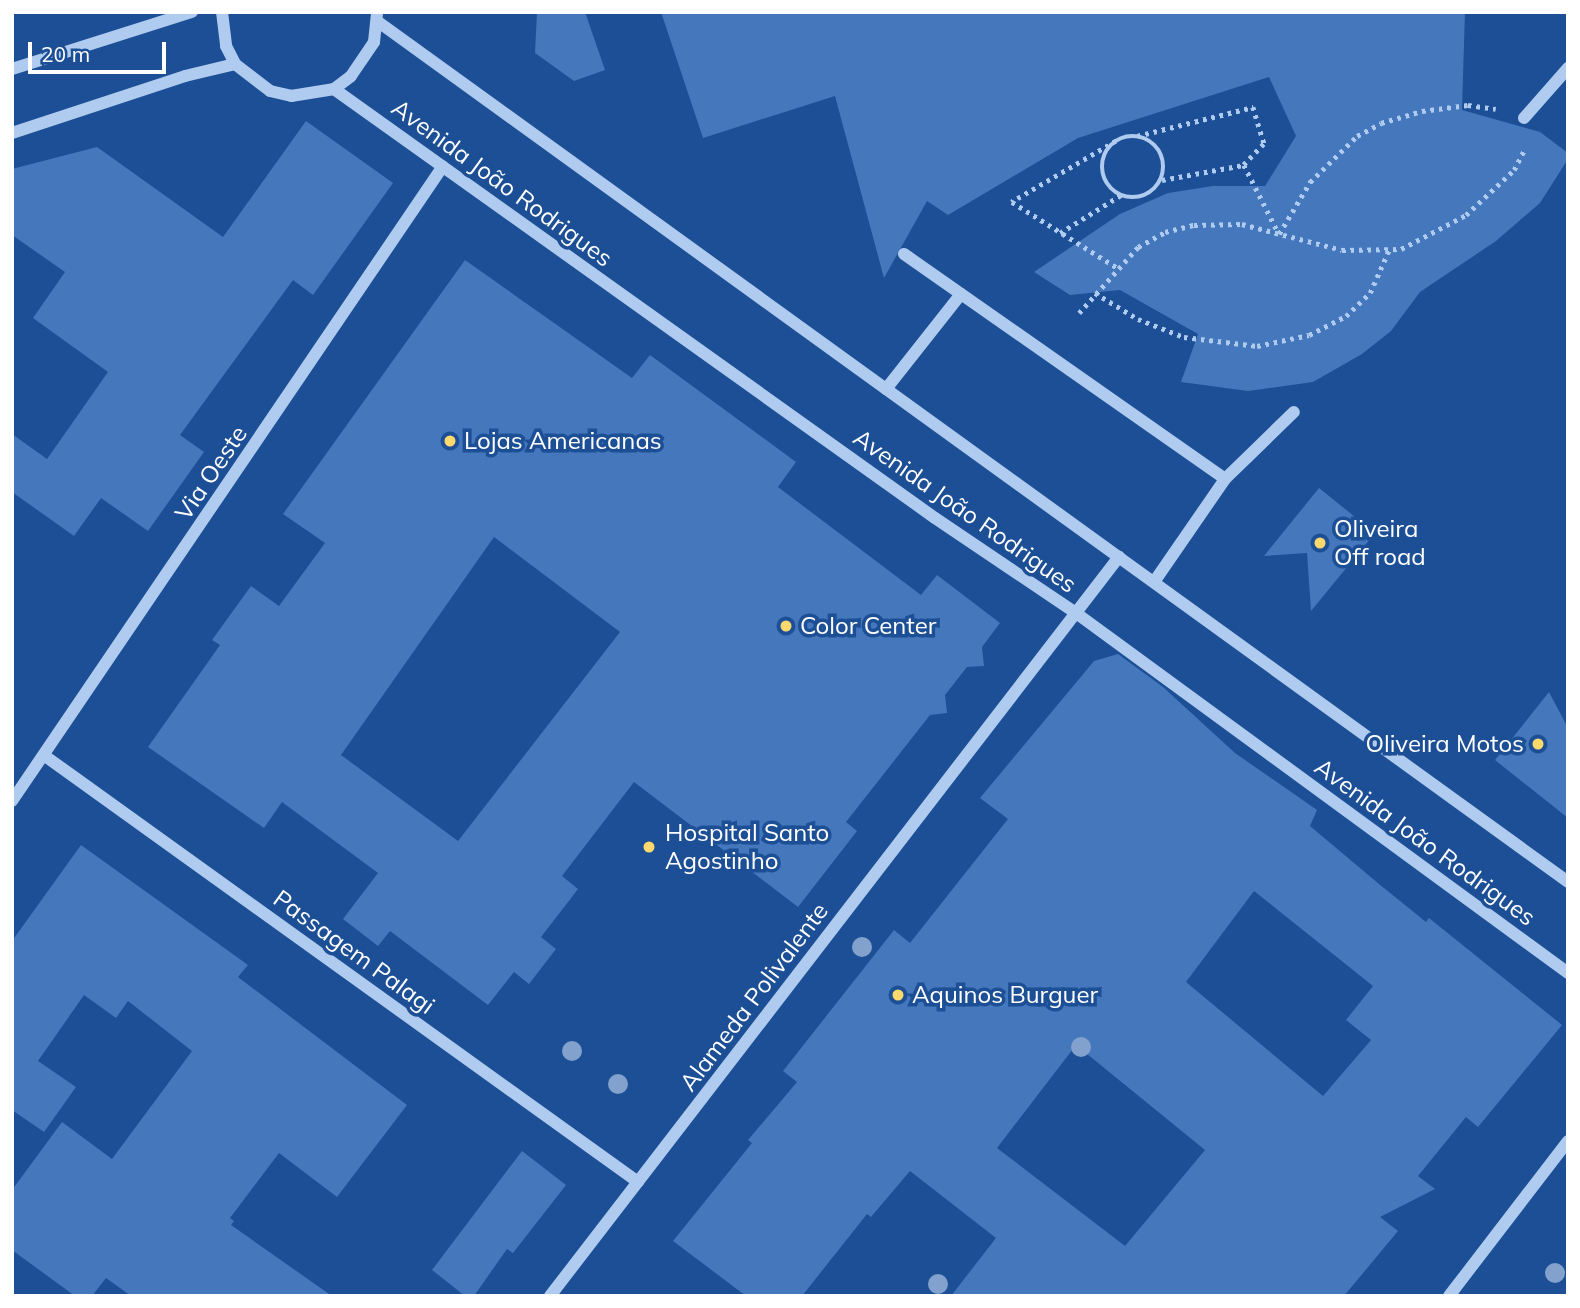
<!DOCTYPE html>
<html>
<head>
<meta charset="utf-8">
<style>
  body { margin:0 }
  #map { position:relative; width:1580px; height:1308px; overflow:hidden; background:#1c4f95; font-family:Mulish,sans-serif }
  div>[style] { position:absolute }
  .building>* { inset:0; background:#4477bc }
  .path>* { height:4.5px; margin-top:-2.25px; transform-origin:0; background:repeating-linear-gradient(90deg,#afcbef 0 3.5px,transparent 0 8.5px) }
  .path>.ring { margin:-2.25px; padding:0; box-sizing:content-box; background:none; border:4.5px solid #afcbef; border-radius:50% }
  .minor>* { height:12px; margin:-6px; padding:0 6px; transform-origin:6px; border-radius:6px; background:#afcbef }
  .trees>* { width:20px; height:20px; margin:-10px; border-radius:50%; background:#82a2cd }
  .dots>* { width:19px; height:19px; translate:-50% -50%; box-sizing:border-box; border:4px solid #1c4f95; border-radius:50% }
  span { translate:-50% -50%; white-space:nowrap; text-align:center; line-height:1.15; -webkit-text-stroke:7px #1c4f95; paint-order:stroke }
  .street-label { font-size:24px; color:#fff }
  .poi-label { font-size:24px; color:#fff }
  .left { translate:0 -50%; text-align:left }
  .right { translate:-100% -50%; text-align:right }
  .frame { position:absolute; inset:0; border:14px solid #fff; pointer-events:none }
  .scale { position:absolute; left:28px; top:42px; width:138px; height:32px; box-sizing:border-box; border:4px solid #fff; border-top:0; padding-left:9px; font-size:21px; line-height:24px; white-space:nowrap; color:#fff; -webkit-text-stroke:5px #1c4f95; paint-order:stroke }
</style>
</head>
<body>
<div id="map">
  <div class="building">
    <i style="clip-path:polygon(537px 12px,585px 12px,605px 70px,574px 81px,535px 53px)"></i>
    <i style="clip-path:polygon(661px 12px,1465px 12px,1462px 110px,1540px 132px,1568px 153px,1568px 159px,1540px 203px,1496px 241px,1420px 292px,1391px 331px,1362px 354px,1313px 382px,1248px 391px,1181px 382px,1198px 334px,1120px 290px,1070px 295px,1034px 272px,1120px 214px,1168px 193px,1213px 186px,1265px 186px,1296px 136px,1269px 77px,1078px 138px,948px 215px,927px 201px,884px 278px,835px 96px,703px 138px)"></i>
    <i style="clip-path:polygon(306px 121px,393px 183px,313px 295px,293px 280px,180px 435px,204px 452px,148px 531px,101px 498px,74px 536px,12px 492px,12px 434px,47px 459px,108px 372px,33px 318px,65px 272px,12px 235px,12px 169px,97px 147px,223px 237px)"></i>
    <i style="clip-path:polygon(evenodd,465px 260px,632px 378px,650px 355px,796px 462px,778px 487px,921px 595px,937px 575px,1000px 623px,982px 647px,984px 666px,967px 667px,945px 695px,947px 713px,930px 715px,846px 822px,857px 831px,798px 907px,634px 782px,562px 876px,578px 889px,541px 937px,556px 949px,529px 984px,514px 972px,488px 1005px,390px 931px,378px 946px,343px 919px,378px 873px,282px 802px,264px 828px,148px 747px,220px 645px,212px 640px,251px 586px,279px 606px,325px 543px,283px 514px,465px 260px,494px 537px,620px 632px,458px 841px,341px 755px,494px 537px)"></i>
    <i style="clip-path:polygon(1319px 488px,1375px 533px,1311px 611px,1307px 553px,1264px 556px)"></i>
    <i style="clip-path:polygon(evenodd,1118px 654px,1163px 687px,1235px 753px,1317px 810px,1310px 826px,1379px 884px,1426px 922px,1429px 918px,1562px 1025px,1478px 1127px,1466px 1117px,1418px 1176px,1435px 1189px,1380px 1217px,1398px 1231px,1344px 1296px,951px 1296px,996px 1238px,910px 1171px,871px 1217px,867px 1214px,802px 1296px,746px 1296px,673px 1241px,752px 1143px,748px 1140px,797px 1082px,783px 1071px,894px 930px,910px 943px,1008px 819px,980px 798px,1094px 661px,1118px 654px,1254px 891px,1373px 986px,1346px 1020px,1371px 1040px,1323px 1096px,1186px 982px,1254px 891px,1118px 654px,1076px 1045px,1205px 1150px,1125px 1246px,997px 1148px,1076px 1045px)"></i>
    <i style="clip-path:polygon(1549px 692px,1568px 728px,1568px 818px,1495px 760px)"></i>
    <i style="clip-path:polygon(81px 845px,248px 965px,238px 977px,407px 1105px,337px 1197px,279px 1153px,230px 1218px,234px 1221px,231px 1225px,332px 1296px,131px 1296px,106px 1278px,92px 1296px,75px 1296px,12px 1250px,12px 1190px,62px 1122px,112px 1159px,192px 1051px,128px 1001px,116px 1018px,84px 995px,38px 1061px,76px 1087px,44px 1132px,12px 1110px,12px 941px)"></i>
    <i style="clip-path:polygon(522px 1151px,566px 1185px,513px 1253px,507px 1249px,474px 1296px,465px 1296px,432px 1270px)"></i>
  </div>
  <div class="path">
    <i style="left:1137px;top:136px;width:120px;rotate:-14deg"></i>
    <i style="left:1253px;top:107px;width:39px;rotate:73deg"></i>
    <i style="left:1264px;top:144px;width:29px;rotate:134deg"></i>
    <i class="ring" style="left:1102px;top:136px;width:57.5px;height:57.5px"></i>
    <i style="left:1116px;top:141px;width:121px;rotate:149.6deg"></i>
    <i style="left:1012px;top:202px;width:123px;rotate:32deg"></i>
    <i style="left:1162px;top:180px;width:83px;rotate:-10.4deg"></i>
    <i style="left:1244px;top:165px;width:77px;rotate:63.1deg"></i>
    <i style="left:1060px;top:233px;width:72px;rotate:-31.9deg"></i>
    <i style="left:1279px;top:234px;width:61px;rotate:-59.2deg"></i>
    <i style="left:1310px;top:182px;width:66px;rotate:-44.4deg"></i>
    <i style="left:1357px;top:136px;width:27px;rotate:-28deg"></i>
    <i style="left:1381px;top:123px;width:43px;rotate:-16.3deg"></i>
    <i style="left:1422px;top:111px;width:46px;rotate:-7.4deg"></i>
    <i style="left:1468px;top:105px;width:28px;rotate:8deg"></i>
    <i style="left:1095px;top:293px;width:50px;rotate:31.2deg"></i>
    <i style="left:1138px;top:319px;width:49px;rotate:21.4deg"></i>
    <i style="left:1184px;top:337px;width:74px;rotate:7deg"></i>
    <i style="left:1257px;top:346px;width:53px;rotate:-11.9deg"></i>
    <i style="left:1309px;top:335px;width:42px;rotate:-27.2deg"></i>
    <i style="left:1346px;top:316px;width:33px;rotate:-44deg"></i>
    <i style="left:1370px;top:293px;width:47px;rotate:-66.2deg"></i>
    <i style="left:1079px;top:313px;width:89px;rotate:-48.2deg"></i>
    <i style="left:1138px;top:247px;width:31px;rotate:-29deg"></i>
    <i style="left:1165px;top:232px;width:30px;rotate:-14deg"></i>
    <i style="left:1194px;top:225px;width:48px;rotate:-1.2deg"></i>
    <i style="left:1242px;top:224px;width:103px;rotate:14.6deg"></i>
    <i style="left:1342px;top:250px;width:59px;rotate:-1deg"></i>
    <i style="left:1401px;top:249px;width:73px;rotate:-27.6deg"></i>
    <i style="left:1466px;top:215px;width:66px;rotate:-43.2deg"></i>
    <i style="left:1514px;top:170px;width:25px;rotate:-63deg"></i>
  </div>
  <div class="minor">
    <i style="left:222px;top:12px;width:34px;rotate:83deg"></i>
    <i style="left:226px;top:46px;width:20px;rotate:63deg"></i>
    <i style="left:235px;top:64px;width:44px;rotate:37.6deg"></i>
    <i style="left:270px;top:91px;width:22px;rotate:13deg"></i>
    <i style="left:291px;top:96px;width:44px;rotate:-9.2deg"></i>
    <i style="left:334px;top:89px;width:21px;rotate:-37deg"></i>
    <i style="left:351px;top:76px;width:41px;rotate:-55.9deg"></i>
    <i style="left:374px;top:42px;width:30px;rotate:-84deg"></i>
    <i style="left:377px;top:21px;width:1470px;rotate:35.86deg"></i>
    <i style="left:12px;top:69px;width:189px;rotate:-17.6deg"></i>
    <i style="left:334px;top:89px;width:738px;rotate:35.52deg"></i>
    <i style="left:935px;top:518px;width:170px;rotate:34deg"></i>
    <i style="left:1076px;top:613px;width:610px;rotate:36.19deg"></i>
    <i style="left:1524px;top:118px;width:67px;rotate:-48.7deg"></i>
    <i style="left:12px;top:133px;width:182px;rotate:-18.2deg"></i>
    <i style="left:185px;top:76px;width:51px;rotate:-13.5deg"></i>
    <i style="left:904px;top:254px;width:392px;rotate:35deg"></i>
    <i style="left:886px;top:389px;width:121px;rotate:-51.7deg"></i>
    <i style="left:1154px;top:582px;width:125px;rotate:-55.4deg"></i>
    <i style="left:1225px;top:479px;width:96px;rotate:-44.2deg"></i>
    <i style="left:45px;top:756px;width:730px;rotate:35.69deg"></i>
    <i style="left:12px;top:801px;width:767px;rotate:-55.83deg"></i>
    <i style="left:550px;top:1296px;width:933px;rotate:-52.41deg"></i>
    <i style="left:1449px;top:1296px;width:195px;rotate:-52.5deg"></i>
  </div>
  <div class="trees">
    <i style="left:862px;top:947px"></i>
    <i style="left:1081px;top:1047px"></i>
    <i style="left:572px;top:1051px"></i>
    <i style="left:618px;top:1084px"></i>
    <i style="left:1555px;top:1273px"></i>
    <i style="left:938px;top:1284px"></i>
  </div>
  <div class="dots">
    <i style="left:450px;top:441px;background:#ffd86e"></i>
    <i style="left:1320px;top:543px;background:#ffd86e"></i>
    <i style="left:786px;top:626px;background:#ffd86e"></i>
    <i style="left:1538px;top:744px;background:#ffd86e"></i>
    <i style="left:649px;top:847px;background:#ffd86e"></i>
    <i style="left:898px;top:995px;background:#ffd86e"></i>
  </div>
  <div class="street-label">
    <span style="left:502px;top:183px;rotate:36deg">Avenida João Rodrigues</span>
    <span style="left:211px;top:473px;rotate:-56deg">Via Oeste</span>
    <span style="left:965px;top:511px;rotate:35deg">Avenida João Rodrigues</span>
    <span style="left:1425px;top:842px;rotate:36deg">Avenida João Rodrigues</span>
    <span style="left:354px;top:952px;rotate:36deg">Passagem Palagi</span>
    <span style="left:754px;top:997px;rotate:-53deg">Alameda Polivalente</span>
  </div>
  <div class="poi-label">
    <span class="left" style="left:464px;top:441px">Lojas Americanas</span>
    <span class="left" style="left:1334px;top:543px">Oliveira<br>Off road</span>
    <span class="left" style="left:800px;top:626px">Color Center</span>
    <span class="right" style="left:1524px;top:744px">Oliveira Motos</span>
    <span class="left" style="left:665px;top:847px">Hospital Santo<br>Agostinho</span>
    <span class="left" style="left:912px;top:995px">Aquinos Burguer</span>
  </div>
  <div class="frame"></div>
  <div class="scale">20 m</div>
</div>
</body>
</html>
